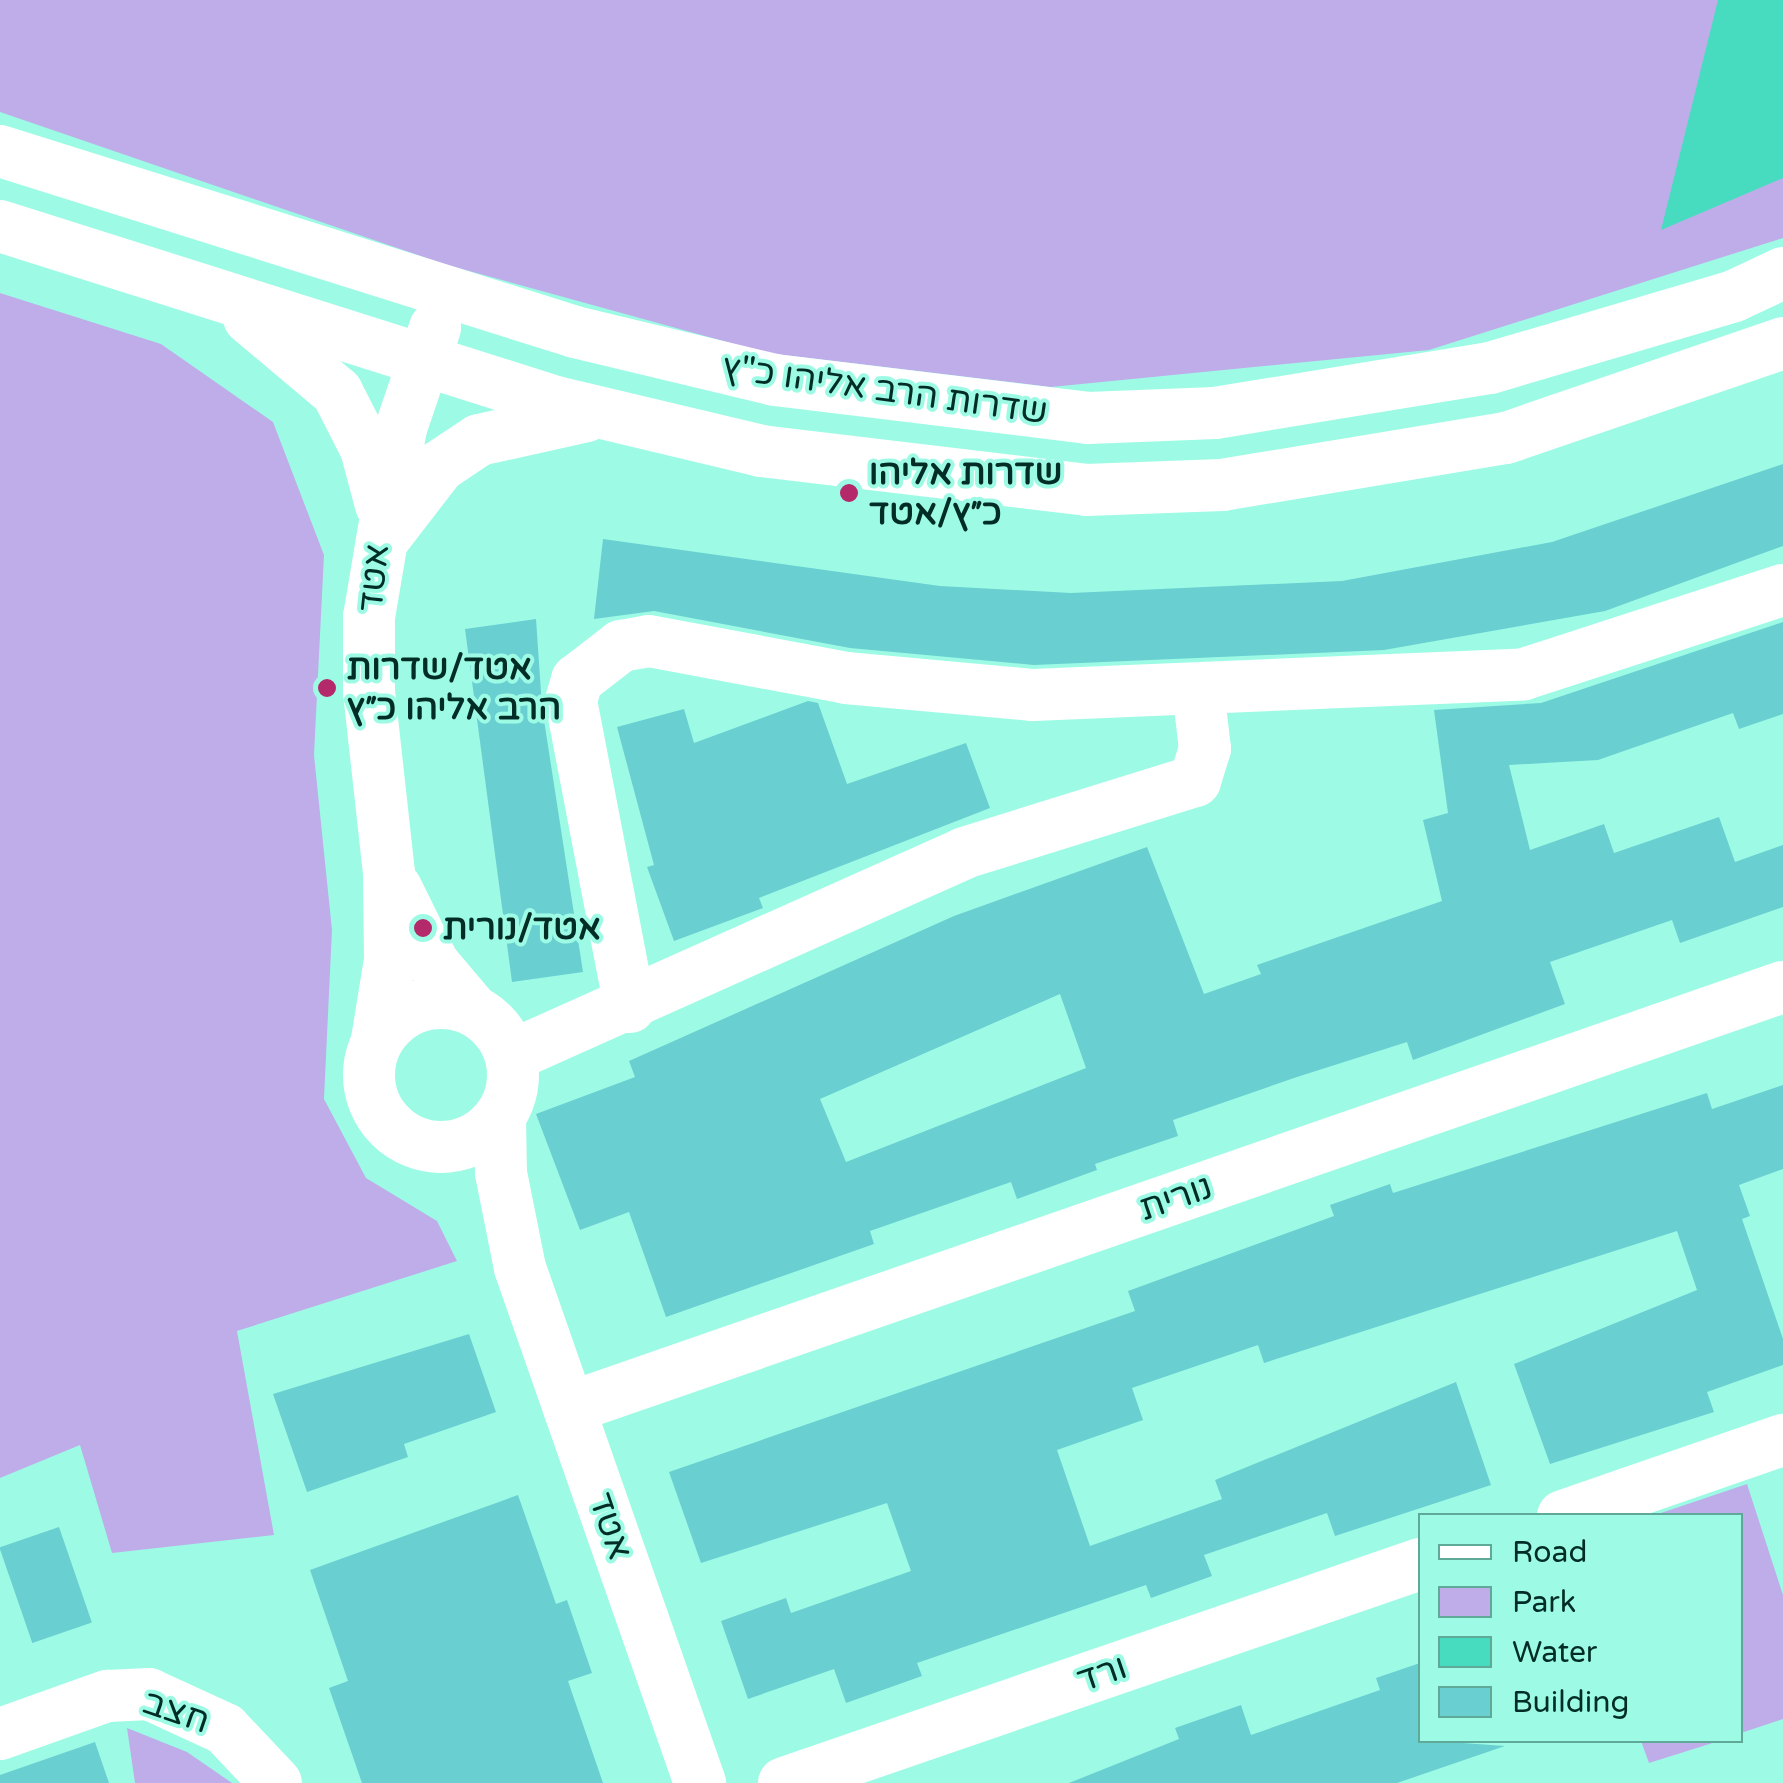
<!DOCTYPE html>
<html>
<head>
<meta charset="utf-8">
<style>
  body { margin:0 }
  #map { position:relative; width:1783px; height:1783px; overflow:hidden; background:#9dfbe5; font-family:"Varela Round","Noto Sans Hebrew",sans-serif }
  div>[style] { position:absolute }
  .green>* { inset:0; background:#bfadea }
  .water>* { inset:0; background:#47dcc0 }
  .building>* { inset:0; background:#69cfd1; transform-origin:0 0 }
  .minor>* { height:52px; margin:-26px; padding:0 26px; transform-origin:26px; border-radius:26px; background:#fff }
  .minor>.ring { margin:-26px; padding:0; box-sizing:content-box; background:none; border:52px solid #fff; border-radius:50% }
  .dots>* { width:28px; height:28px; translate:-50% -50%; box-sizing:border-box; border:5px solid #9dfbe5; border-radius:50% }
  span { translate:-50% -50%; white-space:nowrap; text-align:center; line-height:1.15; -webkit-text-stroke:8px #9dfbe5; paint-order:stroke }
  .street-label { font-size:35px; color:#022d26 }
  .poi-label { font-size:35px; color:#022d26; font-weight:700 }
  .left { translate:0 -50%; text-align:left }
  .legend { position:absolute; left:1418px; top:1513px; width:325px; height:230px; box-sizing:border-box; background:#9dfbe5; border:2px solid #5fa999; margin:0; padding:12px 18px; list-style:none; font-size:30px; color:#022d26 }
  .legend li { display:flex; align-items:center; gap:20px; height:50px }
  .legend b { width:50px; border:2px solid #5fa999 }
</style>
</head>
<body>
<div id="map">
  <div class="green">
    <i style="clip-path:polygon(0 0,1783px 0,1783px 238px,1429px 350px,1051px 387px,767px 353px,444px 264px,0 112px)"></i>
    <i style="clip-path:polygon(0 293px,161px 344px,273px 422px,324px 555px,314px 755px,332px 930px,324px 1099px,366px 1178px,437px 1221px,457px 1261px,237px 1331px,274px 1535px,112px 1553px,80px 1445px,0 1478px)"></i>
    <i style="clip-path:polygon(1747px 1484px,1783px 1595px,1783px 1719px,1741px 1733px,1740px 1516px,1655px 1515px)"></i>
    <i style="clip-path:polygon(127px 1728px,187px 1752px,232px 1783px,135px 1783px)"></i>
    <i style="clip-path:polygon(1641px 1741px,1641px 1740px,1719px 1741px,1649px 1763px)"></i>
  </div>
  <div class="water">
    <i style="clip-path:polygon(1718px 0,1783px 0,1783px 178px,1661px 230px)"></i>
  </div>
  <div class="building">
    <i style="clip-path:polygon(1783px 464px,1783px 546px,1605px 611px,1384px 650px,1034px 665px,850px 648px,654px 611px,594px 619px,603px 539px,940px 586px,1071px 593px,1342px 581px,1552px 542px)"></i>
    <i style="clip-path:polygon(536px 619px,542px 707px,583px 972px,512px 982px,465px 629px)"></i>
    <i style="clip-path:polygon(evenodd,1783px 622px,1783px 714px,1739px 729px,1733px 713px,1598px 760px,1509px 765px,1530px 850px,1604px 824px,1614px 853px,1719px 817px,1735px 862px,1783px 845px,1783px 907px,1680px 943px,1672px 920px,1550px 962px,1565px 1004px,1413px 1060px,1407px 1042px,1297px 1077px,1173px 1120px,1178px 1136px,1095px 1164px,1097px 1170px,1017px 1199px,1011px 1182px,870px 1231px,874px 1244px,666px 1317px,629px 1212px,580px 1230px,536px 1114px,635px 1077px,629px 1061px,954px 916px,1147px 847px,1204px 994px,1261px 974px,1257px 965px,1442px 901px,1423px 820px,1448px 813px,1434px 710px,1541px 703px,1783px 622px,1060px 994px,1086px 1068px,846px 1162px,820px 1099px,1060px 994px)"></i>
    <i style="clip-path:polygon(808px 701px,818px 703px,847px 784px,966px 743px,990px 808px,759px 898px,763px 908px,674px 941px,647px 867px,654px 865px,617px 727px,684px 709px,694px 743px)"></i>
    <i style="clip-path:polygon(1783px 1085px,1783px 1169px,1739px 1185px,1750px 1216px,1742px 1219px,1783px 1339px,1783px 1365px,1707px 1392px,1714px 1412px,1550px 1464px,1514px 1364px,1697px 1290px,1677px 1231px,1264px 1363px,1258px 1345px,1132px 1388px,1143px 1420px,1057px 1450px,1090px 1546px,1222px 1499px,1215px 1480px,1456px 1382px,1491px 1485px,1335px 1536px,1327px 1513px,1204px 1555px,1212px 1576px,1151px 1598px,1146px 1585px,917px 1663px,922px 1676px,846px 1703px,834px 1669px,748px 1699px,721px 1621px,786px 1598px,791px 1613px,911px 1571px,887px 1503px,701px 1563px,669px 1472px,1135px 1311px,1128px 1291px,1334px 1216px,1330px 1205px,1390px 1184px,1393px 1193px,1707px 1093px,1712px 1109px)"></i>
    <i style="clip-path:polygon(469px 1334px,496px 1412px,404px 1444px,408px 1457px,307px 1492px,273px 1394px)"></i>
    <i style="clip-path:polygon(518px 1495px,556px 1604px,567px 1600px,592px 1673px,568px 1681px,603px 1783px,362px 1783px,329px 1688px,348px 1681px,310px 1570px)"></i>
    <i style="left:59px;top:1527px;width:101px;height:63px;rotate:71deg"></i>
    <i style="clip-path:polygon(1420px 1663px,1420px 1740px,1505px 1746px,1397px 1783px,1069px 1783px,1179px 1739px,1175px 1728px,1241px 1705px,1251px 1735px,1380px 1690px,1376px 1678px)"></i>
    <i style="clip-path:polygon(95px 1742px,109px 1783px,0 1783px,0 1775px)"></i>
  </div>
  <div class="minor">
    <i style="left:0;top:151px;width:603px;rotate:17.47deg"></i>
    <i style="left:575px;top:332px;width:206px;rotate:13.5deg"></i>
    <i style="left:775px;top:380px;width:315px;rotate:6.9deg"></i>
    <i style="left:1088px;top:418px;width:127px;rotate:-2.3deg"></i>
    <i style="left:1215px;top:413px;width:279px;rotate:-9.3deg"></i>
    <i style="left:1490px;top:368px;width:254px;rotate:-16.4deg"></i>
    <i style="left:1734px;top:296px;width:54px;rotate:-25.1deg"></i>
    <i style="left:0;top:226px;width:583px;rotate:17.57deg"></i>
    <i style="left:556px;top:402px;width:211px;rotate:13.4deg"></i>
    <i style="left:761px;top:451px;width:327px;rotate:6.8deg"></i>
    <i style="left:1086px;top:490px;width:136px;rotate:-2.1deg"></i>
    <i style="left:1222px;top:485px;width:288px;rotate:-9.4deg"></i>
    <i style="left:1506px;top:438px;width:293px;rotate:-18.9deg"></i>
    <i style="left:249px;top:318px;width:115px;rotate:40.1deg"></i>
    <i style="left:337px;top:392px;width:64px;rotate:63deg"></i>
    <i style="left:366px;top:449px;width:58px;rotate:75deg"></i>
    <i style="left:382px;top:541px;width:95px;rotate:-52.3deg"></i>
    <i style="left:440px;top:466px;width:47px;rotate:-33.7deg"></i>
    <i style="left:479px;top:440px;width:110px;rotate:-12.6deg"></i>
    <i style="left:396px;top:888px;width:84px;rotate:63.7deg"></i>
    <i style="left:433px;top:963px;width:59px;rotate:49.8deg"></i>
    <i class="ring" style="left:369px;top:1003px;width:92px;height:92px"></i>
    <i style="left:630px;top:1007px;width:312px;rotate:-100.9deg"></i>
    <i style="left:571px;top:701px;width:22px;rotate:-74deg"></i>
    <i style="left:577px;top:680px;width:56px;rotate:-37.7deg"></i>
    <i style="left:621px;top:646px;width:28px;rotate:-10deg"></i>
    <i style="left:649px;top:641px;width:200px;rotate:10.6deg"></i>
    <i style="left:846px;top:678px;width:188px;rotate:5.2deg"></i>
    <i style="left:1033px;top:695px;width:491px;rotate:-2.4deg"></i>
    <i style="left:1524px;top:674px;width:272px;rotate:-18deg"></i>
    <i style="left:377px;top:1040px;width:81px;rotate:-80.8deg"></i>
    <i style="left:390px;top:960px;width:87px;rotate:-90.7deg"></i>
    <i style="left:389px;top:873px;width:182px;rotate:-96.3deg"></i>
    <i style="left:369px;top:692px;width:75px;rotate:-90deg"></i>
    <i style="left:369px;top:617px;width:192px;rotate:-80.4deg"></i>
    <i style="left:401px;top:428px;width:106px;rotate:-71.2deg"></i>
    <i style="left:511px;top:1056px;width:496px;rotate:-24.1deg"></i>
    <i style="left:964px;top:853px;width:242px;rotate:-17.3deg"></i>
    <i style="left:1195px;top:781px;width:34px;rotate:-73deg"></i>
    <i style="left:1205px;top:749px;width:60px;rotate:-96.7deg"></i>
    <i style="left:500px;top:1118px;width:55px;rotate:89deg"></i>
    <i style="left:501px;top:1173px;width:97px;rotate:78.7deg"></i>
    <i style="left:520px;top:1268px;width:546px;rotate:70.73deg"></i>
    <i style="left:569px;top:1408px;width:1285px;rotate:-19.13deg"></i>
    <i style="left:1563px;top:1516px;width:233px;rotate:-19.1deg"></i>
    <i style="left:0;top:1734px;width:114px;rotate:-19.6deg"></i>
    <i style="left:107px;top:1696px;width:42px;rotate:-2.7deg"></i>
    <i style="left:149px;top:1694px;width:84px;rotate:24.7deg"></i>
    <i style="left:225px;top:1729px;width:74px;rotate:46.6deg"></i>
    <i style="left:784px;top:1783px;width:673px;rotate:-19deg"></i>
  </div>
  <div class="dots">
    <i style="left:849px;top:493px;background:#b32969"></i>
    <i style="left:327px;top:688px;background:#b32969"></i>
    <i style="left:423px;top:928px;background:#b32969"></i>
  </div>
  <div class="street-label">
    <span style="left:885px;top:390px;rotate:8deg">שדרות הרב אליהו כ"ץ</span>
    <span style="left:374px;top:578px;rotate:-84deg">אטד</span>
    <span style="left:1176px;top:1198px;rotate:-19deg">נורית</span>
    <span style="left:610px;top:1526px;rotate:71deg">אטד</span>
    <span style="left:1102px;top:1674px;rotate:-19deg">ורד</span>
    <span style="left:176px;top:1712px;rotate:19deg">חצב</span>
  </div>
  <div class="poi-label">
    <span class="left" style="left:869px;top:493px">שדרות אליהו<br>כ״ץ/אטד</span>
    <span class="left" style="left:347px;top:688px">אטד/שדרות<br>הרב אליהו כ״ץ</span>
    <span class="left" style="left:443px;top:928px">אטד/נורית</span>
  </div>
  <ul class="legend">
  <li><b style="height:12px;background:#fff"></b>Road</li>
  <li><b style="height:28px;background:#bfadea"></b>Park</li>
  <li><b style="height:28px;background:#47dcc0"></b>Water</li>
  <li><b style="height:28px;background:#69cfd1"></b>Building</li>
  </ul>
</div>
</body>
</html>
